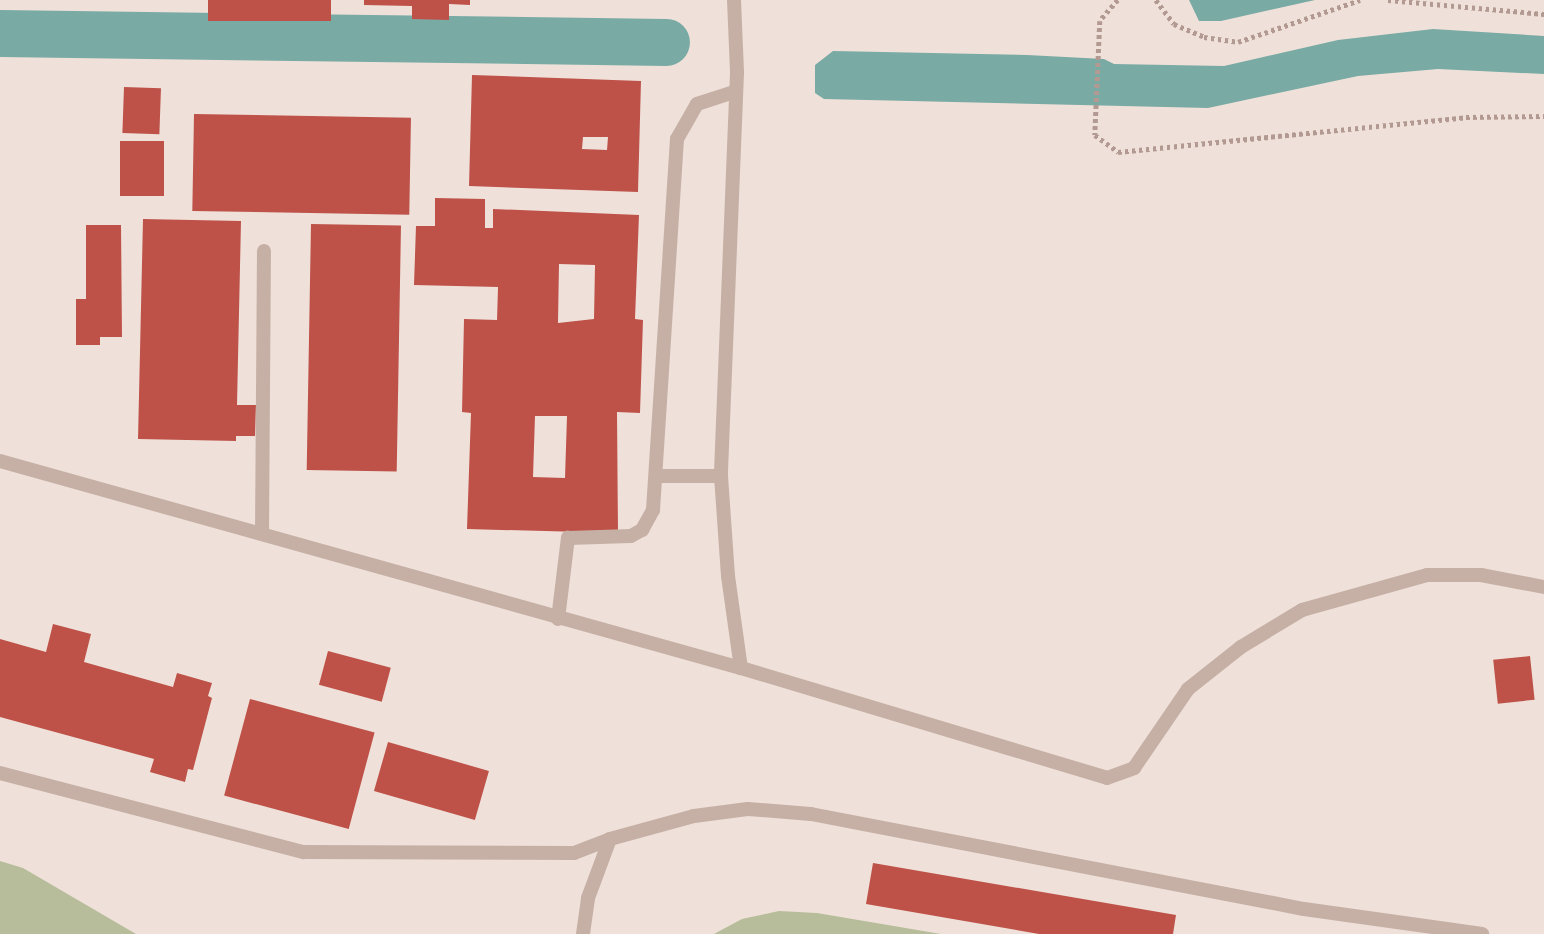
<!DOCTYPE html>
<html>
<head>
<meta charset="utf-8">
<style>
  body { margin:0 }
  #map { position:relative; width:1544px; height:934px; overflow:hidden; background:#efe1d9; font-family:"Golos Text",sans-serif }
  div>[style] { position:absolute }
  .green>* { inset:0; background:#b7bd9b }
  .water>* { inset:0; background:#7aaaa4 }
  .river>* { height:47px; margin:-23.5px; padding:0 23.5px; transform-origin:23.5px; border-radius:23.5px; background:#7aaaa4 }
  .building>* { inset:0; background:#be5249; transform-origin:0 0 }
  .path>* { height:4.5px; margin-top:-2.25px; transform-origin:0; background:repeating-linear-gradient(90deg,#b29991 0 3.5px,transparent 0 7px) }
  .lane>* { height:14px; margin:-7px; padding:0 7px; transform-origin:7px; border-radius:7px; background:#c6b0a6 }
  span { translate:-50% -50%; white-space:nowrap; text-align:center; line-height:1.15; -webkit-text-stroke:5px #f7ece5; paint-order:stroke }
</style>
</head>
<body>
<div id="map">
  <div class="green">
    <i style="clip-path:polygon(0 861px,23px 868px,136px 934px,0 934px)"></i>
    <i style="clip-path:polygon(779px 911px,817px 913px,941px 934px,714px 934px,742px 919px)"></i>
  </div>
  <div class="water">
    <i style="clip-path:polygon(1189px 0,1315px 0,1221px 21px,1199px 21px)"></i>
    <i style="clip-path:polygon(1433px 29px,1544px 36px,1544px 74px,1438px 69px,1358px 76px,1208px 108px,824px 99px,815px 93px,815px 65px,833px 51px,1027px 55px,1104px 59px,1114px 64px,1224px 66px,1338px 40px)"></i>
  </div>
  <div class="river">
    <i style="left:0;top:33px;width:666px;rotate:0.77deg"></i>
  </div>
  <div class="building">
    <i style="left:208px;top:0;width:123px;height:21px"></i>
    <i style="clip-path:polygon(364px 0,470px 0,470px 5px,449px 4px,449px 20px,412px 19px,412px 6px,364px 5px)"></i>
    <i style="clip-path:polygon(evenodd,472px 75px,641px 81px,638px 192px,469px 186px,472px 75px,583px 137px,608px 137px,607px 150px,582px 149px,583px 137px)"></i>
    <i style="left:124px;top:87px;width:37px;height:46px;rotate:2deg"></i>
    <i style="left:194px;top:114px;width:217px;height:97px;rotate:1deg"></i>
    <i style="left:120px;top:141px;width:44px;height:55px"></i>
    <i style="clip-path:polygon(evenodd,435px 198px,485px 199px,485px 228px,493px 228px,493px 209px,639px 215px,635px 319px,643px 320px,640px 413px,617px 412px,618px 533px,467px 529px,471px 413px,462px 412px,464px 319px,497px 320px,498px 287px,414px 285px,416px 226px,435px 226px,435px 198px,559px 264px,595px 265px,594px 319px,558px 323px,559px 264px,435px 198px,535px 416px,567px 416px,565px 478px,533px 477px,535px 416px)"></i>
    <i style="clip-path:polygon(143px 219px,241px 221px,237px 405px,256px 405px,255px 436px,236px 436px,236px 441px,138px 439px)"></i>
    <i style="left:311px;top:224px;width:90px;height:246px;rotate:1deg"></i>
    <i style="clip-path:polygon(86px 225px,121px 225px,122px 337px,100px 337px,100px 345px,76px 345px,76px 299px,86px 299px)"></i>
    <i style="clip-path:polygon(53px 624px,91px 634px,84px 662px,173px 687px,177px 673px,212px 683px,208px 696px,212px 698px,193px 770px,188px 769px,185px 782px,150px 772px,154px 759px,0 717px,0 639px,46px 652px)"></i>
    <i style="left:328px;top:651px;width:65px;height:35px;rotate:15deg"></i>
    <i style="left:1530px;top:656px;width:44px;height:37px;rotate:84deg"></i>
    <i style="left:250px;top:699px;width:129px;height:100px;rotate:15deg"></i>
    <i style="left:388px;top:742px;width:105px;height:51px;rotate:16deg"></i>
    <i style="clip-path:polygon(873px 863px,1176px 915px,1173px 934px,1039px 934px,866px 904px)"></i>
  </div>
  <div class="path">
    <i style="left:1118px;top:0;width:28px;rotate:131deg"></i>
    <i style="left:1100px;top:21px;width:114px;rotate:92.5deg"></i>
    <i style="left:1095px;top:135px;width:29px;rotate:36deg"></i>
    <i style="left:1118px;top:152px;width:350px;rotate:-5.7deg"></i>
    <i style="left:1466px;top:117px;width:78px;rotate:-0.7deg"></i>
    <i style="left:1156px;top:0;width:30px;rotate:53deg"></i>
    <i style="left:1174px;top:24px;width:33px;rotate:23deg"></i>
    <i style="left:1204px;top:37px;width:34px;rotate:8deg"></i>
    <i style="left:1238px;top:42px;width:129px;rotate:-19deg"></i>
    <i style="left:1388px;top:0;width:157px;rotate:5.1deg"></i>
  </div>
  <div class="lane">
    <i style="left:734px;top:0;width:73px;rotate:87.6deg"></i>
    <i style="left:737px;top:73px;width:403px;rotate:92.3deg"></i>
    <i style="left:721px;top:476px;width:100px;rotate:86deg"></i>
    <i style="left:728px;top:576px;width:93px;rotate:82deg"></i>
    <i style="left:0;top:461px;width:769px;rotate:15.61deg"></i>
    <i style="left:741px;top:668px;width:382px;rotate:16.7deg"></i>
    <i style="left:1107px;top:778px;width:29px;rotate:-20deg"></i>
    <i style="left:1134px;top:768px;width:96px;rotate:-55.6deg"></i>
    <i style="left:1188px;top:689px;width:68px;rotate:-38.4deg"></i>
    <i style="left:1241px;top:647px;width:71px;rotate:-31.2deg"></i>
    <i style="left:1302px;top:610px;width:130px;rotate:-15.6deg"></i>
    <i style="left:1427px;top:575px;width:54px"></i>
    <i style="left:1481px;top:575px;width:64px;rotate:10.8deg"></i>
    <i style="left:656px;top:476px;width:65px"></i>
    <i style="left:262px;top:534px;width:283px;rotate:-89.6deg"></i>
    <i style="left:558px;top:619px;width:82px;rotate:-83deg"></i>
    <i style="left:568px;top:538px;width:63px;rotate:-1.8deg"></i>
    <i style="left:631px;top:536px;width:13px;rotate:-29deg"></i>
    <i style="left:642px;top:530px;width:23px;rotate:-61deg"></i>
    <i style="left:653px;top:510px;width:372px;rotate:-86.3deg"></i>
    <i style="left:677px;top:139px;width:40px;rotate:-60.3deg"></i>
    <i style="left:697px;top:104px;width:40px;rotate:-18deg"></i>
    <i style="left:0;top:773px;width:314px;rotate:14.6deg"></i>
    <i style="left:304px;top:852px;width:270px;rotate:0.2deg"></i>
    <i style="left:574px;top:853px;width:39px;rotate:-21deg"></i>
    <i style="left:583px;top:934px;width:36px;rotate:-82deg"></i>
    <i style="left:588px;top:898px;width:63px;rotate:-69.6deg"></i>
    <i style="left:610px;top:839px;width:87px;rotate:-15.3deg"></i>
    <i style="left:694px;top:816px;width:54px;rotate:-7.4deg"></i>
    <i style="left:748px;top:809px;width:63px;rotate:4.5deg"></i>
    <i style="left:811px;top:814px;width:502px;rotate:10.91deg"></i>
    <i style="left:1304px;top:909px;width:180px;rotate:8deg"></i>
  </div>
</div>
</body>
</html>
